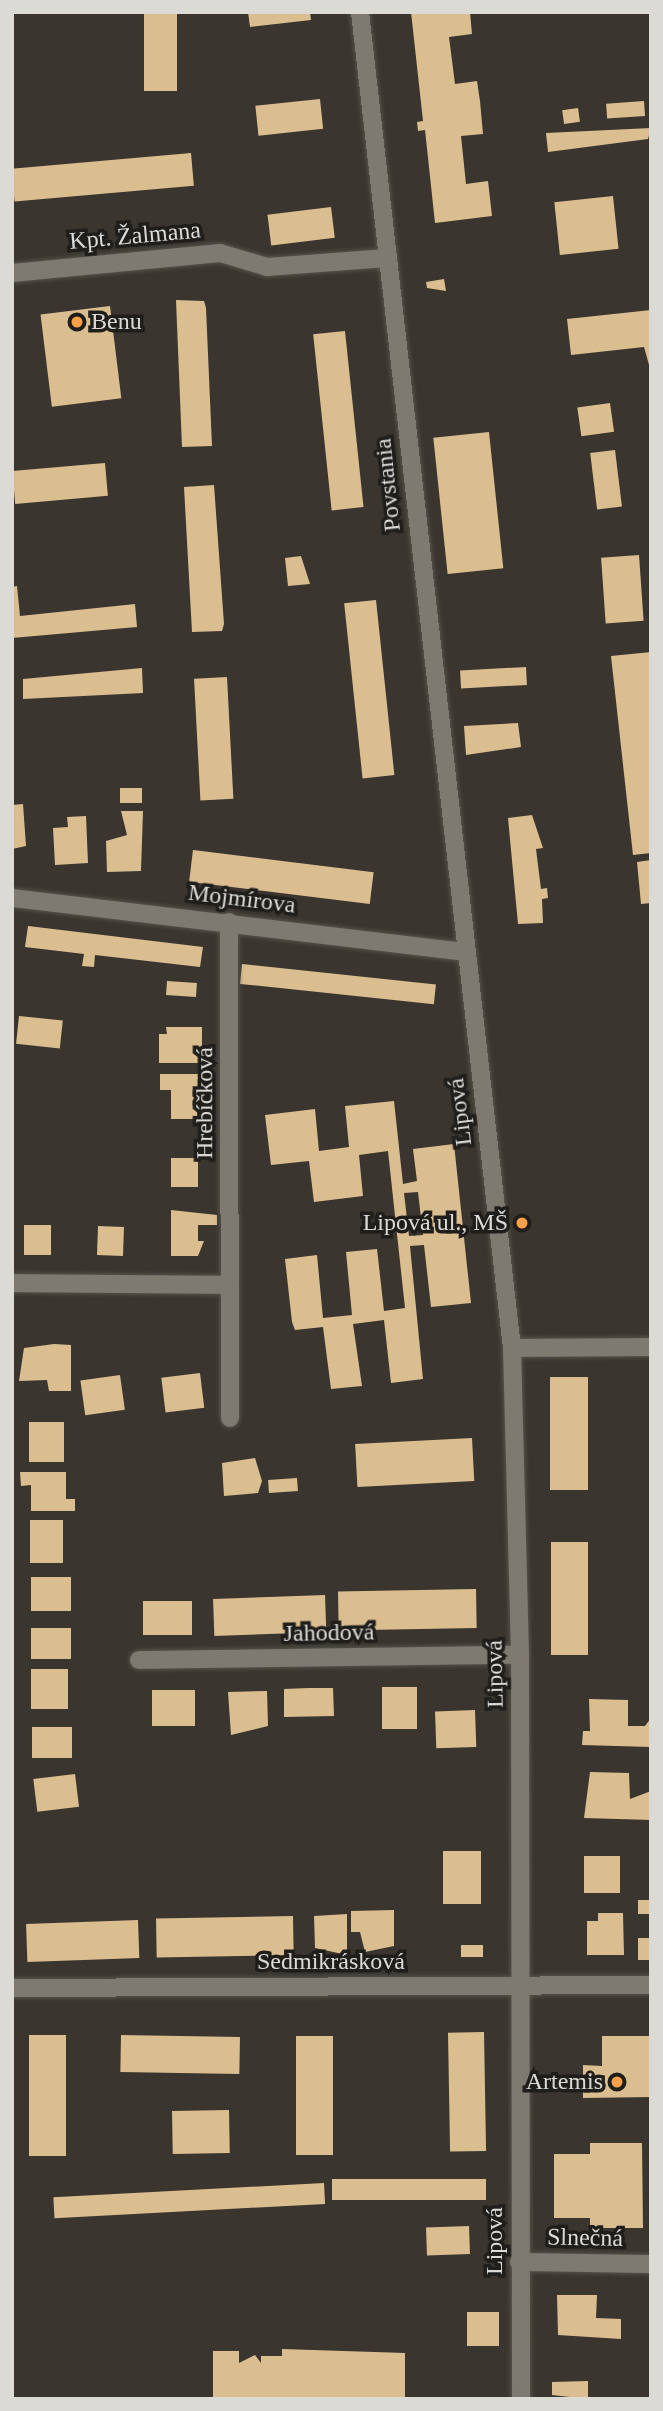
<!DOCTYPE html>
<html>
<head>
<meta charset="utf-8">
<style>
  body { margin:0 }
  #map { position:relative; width:663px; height:2411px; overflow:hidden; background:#3a362f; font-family:Georgia,serif }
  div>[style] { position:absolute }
  .building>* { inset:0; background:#dbbe90; transform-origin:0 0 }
  .roads { filter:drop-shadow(0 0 2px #55524c) drop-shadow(0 0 2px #55524c) }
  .minor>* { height:18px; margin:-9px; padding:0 9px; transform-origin:9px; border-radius:9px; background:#7e7971 }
  .dots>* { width:19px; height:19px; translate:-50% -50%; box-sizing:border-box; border:4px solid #201e1b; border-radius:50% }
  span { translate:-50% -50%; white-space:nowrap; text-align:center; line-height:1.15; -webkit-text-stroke:7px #201e1b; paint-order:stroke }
  .street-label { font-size:24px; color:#dcdad5 }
  .poi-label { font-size:24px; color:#dcdad5 }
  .left { translate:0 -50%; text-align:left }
  .right { translate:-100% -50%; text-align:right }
  .frame { position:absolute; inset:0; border:14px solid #dcdad5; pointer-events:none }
</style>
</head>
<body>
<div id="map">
  <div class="building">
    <i style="left:144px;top:12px;width:33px;height:79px"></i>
    <i style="clip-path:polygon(248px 12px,310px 12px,311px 20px,250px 27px)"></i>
    <i style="clip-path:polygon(411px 12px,470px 12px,472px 34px,449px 37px,455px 84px,477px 81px,480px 101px,483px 134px,461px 136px,466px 184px,488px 181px,492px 216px,435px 223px,425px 130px,418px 131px,417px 122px,423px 121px)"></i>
    <i style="left:320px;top:99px;width:30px;height:65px;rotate:84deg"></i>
    <i style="left:644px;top:101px;width:15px;height:38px;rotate:86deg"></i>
    <i style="left:578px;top:108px;width:14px;height:16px;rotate:82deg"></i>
    <i style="clip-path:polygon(651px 128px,648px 139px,548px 152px,546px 133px)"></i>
    <i style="left:191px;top:153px;width:33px;height:180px;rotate:85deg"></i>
    <i style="left:613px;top:196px;width:53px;height:59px;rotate:84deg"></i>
    <i style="left:331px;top:207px;width:31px;height:64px;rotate:83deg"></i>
    <i style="clip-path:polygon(444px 279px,446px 291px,427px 288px,426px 282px)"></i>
    <i style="clip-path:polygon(176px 300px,204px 301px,206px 308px,212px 446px,182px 447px)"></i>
    <i style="left:110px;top:306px;width:93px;height:70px;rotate:83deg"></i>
    <i style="clip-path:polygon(651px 310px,651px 372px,644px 347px,571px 355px,567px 319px)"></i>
    <i style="left:345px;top:331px;width:177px;height:32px;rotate:84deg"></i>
    <i style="left:610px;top:403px;width:29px;height:33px;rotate:82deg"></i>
    <i style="left:489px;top:432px;width:137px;height:56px;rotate:84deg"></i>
    <i style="left:615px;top:450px;width:57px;height:25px;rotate:83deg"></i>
    <i style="left:105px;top:463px;width:33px;height:93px;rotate:85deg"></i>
    <i style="clip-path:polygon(214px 485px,224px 624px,222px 631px,192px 632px,184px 487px)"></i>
    <i style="left:639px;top:555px;width:66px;height:38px;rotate:86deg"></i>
    <i style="clip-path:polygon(301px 556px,310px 584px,288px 586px,285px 558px)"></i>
    <i style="clip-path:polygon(17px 586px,20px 616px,135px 604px,137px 627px,12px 638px,12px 587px)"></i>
    <i style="left:376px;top:600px;width:176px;height:32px;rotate:84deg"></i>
    <i style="clip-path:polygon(651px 652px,651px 853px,633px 855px,611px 656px)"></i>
    <i style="left:526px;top:667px;width:18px;height:66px;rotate:87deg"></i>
    <i style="clip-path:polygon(142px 668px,143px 693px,23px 699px,23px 679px)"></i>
    <i style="left:227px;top:677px;width:122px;height:33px;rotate:87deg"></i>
    <i style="clip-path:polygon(518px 723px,521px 747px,466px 755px,464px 726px)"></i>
    <i style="left:120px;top:788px;width:22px;height:15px"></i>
    <i style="clip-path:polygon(23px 804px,26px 846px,12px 849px,12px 805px)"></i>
    <i style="clip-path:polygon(121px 811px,143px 811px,141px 871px,107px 872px,106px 841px,127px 835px)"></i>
    <i style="clip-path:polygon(532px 815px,543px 848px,536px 849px,541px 889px,547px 888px,548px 898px,542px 899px,543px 923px,518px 924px,508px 818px)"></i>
    <i style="clip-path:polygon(86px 816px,88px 863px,55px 865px,53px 828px,68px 827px,67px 817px)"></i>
    <i style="left:193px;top:850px;width:182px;height:32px;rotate:7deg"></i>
    <i style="clip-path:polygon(651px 860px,651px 903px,641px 904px,637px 862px)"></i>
    <i style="clip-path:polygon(28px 926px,203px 947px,200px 967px,95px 955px,94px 967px,82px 966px,84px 954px,25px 947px)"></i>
    <i style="left:242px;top:964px;width:195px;height:20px;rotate:6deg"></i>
    <i style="left:167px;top:981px;width:30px;height:14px;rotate:4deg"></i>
    <i style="left:19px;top:1016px;width:44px;height:28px;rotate:6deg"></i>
    <i style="clip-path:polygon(166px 1027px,202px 1027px,202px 1063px,159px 1063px,159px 1034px,167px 1034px)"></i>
    <i style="clip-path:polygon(160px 1074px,198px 1074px,197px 1119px,171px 1119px,171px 1090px,160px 1090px)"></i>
    <i style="clip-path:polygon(evenodd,394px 1101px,403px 1184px,417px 1181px,413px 1149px,454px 1144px,471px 1303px,431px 1307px,424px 1245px,410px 1246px,423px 1379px,391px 1383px,384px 1320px,353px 1324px,362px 1386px,331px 1389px,323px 1327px,295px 1330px,292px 1322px,285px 1259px,317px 1255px,323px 1318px,352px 1315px,346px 1252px,377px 1249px,384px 1311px,405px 1308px,388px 1151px,359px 1155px,363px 1196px,314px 1202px,309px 1161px,271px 1165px,265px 1115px,315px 1109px,319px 1151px,349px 1147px,345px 1106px,394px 1101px,418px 1192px,423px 1235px,409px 1236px,404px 1193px,418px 1192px)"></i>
    <i style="left:171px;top:1158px;width:27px;height:29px"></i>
    <i style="clip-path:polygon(171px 1210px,217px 1215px,217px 1225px,198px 1225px,198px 1241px,204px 1241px,198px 1256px,171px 1256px)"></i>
    <i style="left:51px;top:1225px;width:30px;height:27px;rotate:90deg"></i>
    <i style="left:98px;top:1226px;width:26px;height:29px;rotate:2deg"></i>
    <i style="clip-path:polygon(54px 1344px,71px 1345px,71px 1391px,49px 1391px,47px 1380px,19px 1381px,24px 1348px)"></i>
    <i style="left:200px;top:1373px;width:35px;height:39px;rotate:83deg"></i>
    <i style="left:120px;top:1375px;width:35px;height:40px;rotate:82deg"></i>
    <i style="left:550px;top:1377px;width:38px;height:113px"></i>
    <i style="left:64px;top:1422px;width:40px;height:35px;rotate:90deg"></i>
    <i style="left:472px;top:1438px;width:43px;height:117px;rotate:87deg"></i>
    <i style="clip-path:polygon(255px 1458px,262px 1481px,258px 1493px,224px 1496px,222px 1463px)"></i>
    <i style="clip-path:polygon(20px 1472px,66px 1472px,66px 1499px,75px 1499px,75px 1511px,31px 1511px,31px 1485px,21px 1486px)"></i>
    <i style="left:297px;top:1478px;width:13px;height:29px;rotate:86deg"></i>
    <i style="left:30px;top:1520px;width:33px;height:43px"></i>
    <i style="left:551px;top:1542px;width:37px;height:113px"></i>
    <i style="left:31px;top:1577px;width:40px;height:34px"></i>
    <i style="left:476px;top:1589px;width:39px;height:138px;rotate:89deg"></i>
    <i style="left:325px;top:1595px;width:37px;height:112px;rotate:88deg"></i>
    <i style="left:192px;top:1601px;width:34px;height:49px;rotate:90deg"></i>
    <i style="left:71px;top:1628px;width:31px;height:40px;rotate:90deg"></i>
    <i style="left:68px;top:1669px;width:40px;height:37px;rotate:90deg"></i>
    <i style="left:382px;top:1687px;width:35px;height:42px"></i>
    <i style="clip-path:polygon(309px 1688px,333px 1688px,334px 1716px,284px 1717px,284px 1689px)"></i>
    <i style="left:152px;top:1690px;width:43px;height:36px"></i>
    <i style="clip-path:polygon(267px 1691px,268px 1726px,231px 1735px,228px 1692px)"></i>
    <i style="clip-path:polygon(589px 1699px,628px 1700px,628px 1726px,645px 1726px,651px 1718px,651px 1747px,582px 1745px,583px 1731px,590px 1731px)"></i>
    <i style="left:475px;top:1710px;width:37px;height:40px;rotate:88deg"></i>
    <i style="left:32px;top:1727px;width:40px;height:31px"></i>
    <i style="clip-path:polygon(590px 1772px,629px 1773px,630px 1799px,651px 1791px,651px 1820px,584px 1818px)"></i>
    <i style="left:75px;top:1774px;width:33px;height:42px;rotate:83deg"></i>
    <i style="left:443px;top:1851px;width:38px;height:53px"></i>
    <i style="left:584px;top:1856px;width:36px;height:37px"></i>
    <i style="left:638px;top:1900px;width:13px;height:14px"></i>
    <i style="clip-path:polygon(394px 1910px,394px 1946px,365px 1952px,360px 1932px,351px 1932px,351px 1911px)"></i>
    <i style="clip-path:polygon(598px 1913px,623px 1913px,624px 1955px,587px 1955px,587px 1921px,598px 1921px)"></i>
    <i style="clip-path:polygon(347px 1914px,347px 1955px,315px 1948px,314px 1916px)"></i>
    <i style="left:293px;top:1916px;width:39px;height:137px;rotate:89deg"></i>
    <i style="left:138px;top:1920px;width:38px;height:112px;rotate:88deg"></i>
    <i style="left:638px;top:1938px;width:13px;height:22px"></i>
    <i style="left:461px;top:1945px;width:22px;height:12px"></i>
    <i style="left:484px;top:2032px;width:119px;height:36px;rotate:89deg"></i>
    <i style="left:66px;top:2035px;width:121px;height:37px;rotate:90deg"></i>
    <i style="left:121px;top:2035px;width:119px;height:37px;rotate:1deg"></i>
    <i style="left:296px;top:2036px;width:37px;height:119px"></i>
    <i style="clip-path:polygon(602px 2036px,651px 2036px,651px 2097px,583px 2098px,583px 2065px,602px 2066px)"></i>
    <i style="left:229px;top:2110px;width:43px;height:57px;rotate:89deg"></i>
    <i style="clip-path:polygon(590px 2143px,642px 2143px,643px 2228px,590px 2228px,590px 2218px,554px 2218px,554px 2154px,590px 2154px)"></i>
    <i style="left:486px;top:2179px;width:21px;height:154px;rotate:90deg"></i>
    <i style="left:324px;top:2183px;width:21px;height:271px;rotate:87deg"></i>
    <i style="left:469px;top:2226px;width:28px;height:43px;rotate:88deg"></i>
    <i style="clip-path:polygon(557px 2295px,597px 2295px,596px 2318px,621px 2319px,621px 2339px,558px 2335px)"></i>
    <i style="left:499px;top:2312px;width:34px;height:32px;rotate:90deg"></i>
    <i style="clip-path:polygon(282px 2349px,405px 2353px,405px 2399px,213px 2399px,213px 2351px,239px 2351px,239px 2363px,255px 2355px,261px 2363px,261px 2356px,282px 2356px)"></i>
    <i style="clip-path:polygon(588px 2381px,588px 2399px,552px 2395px,552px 2382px)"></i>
  </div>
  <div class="roads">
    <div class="minor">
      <i style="left:360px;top:12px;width:1345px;rotate:83.51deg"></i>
      <i style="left:512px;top:1348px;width:307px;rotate:88.5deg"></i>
      <i style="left:520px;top:1655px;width:744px;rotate:89.92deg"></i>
      <i style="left:12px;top:273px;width:209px;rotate:-5.5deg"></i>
      <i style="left:220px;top:253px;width:49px;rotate:16.6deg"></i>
      <i style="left:267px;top:267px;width:120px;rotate:-4.3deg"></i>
      <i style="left:12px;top:898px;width:457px;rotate:6.8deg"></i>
      <i style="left:229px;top:922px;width:496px;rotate:89.9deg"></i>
      <i style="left:12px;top:1283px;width:218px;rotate:0.5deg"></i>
      <i style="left:512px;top:1348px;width:139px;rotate:-0.4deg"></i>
      <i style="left:139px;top:1660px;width:381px;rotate:-0.8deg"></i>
      <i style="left:12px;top:1988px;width:639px;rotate:-0.27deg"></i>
      <i style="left:519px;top:2262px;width:132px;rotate:0.9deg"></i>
    </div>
  </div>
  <div class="dots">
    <i style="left:77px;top:322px;background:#f8a14a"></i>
    <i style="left:522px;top:1223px;background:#f8a14a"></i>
    <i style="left:617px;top:2082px;background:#f8a14a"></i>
  </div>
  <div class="street-label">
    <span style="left:135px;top:236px;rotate:-5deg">Kpt. Žalmana</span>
    <span style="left:388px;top:485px;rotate:-96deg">Povstania</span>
    <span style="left:242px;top:899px;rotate:7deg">Mojmírova</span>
    <span style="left:205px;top:1103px;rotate:-90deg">Hrebíčková</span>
    <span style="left:460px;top:1112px;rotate:-97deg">Lipová</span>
    <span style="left:329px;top:1633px;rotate:-1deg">Jahodová</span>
    <span style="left:495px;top:1674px;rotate:-91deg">Lipová</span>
    <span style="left:331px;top:1962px">Sedmikrásková</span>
    <span style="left:585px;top:2238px;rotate:1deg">Slnečná</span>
    <span style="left:495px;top:2241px;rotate:-90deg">Lipová</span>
  </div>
  <div class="poi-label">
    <span class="left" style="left:91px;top:322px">Benu</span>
    <span class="right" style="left:508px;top:1223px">Lipová ul., MŠ</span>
    <span class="right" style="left:603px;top:2082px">Artemis</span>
  </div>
  <div class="frame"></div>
</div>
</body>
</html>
